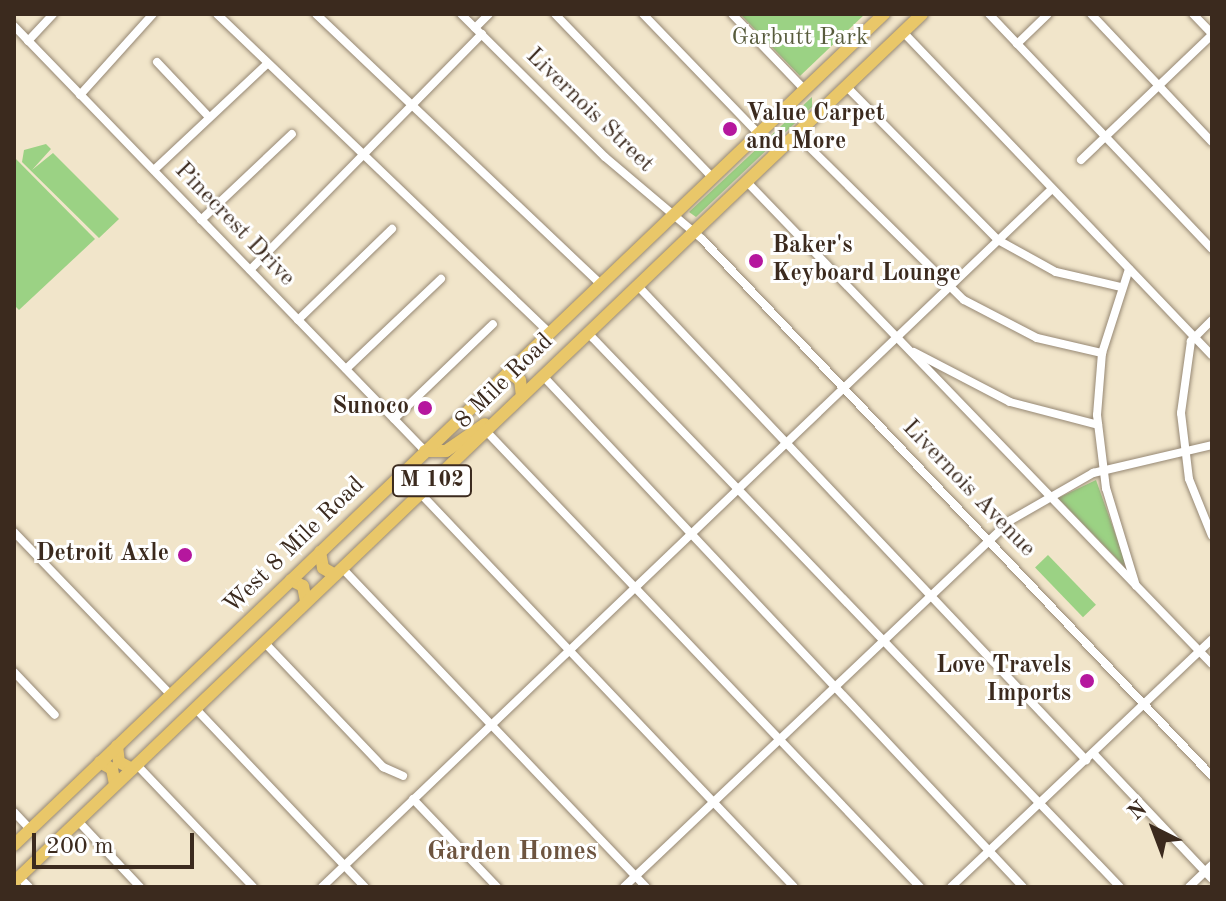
<!DOCTYPE html>
<html>
<head>
<meta charset="utf-8">
<style>
  body { margin:0 }
  #map { position:relative; width:1226px; height:901px; overflow:hidden; background:#f1e5ca; font-family:"Old Standard TT",serif }
  div>[style] { position:absolute }
  .green>* { inset:0; background:#9bd284; transform-origin:0 0 }
  .roads { filter:drop-shadow(0 0 2px #968874) drop-shadow(0 0 2px #968874) }
  .minor>* { height:8px; margin:-4px; padding:0 4px; transform-origin:4px; border-radius:4px; background:#fff }
  .highway>* { height:12px; margin:-6px; padding:0 6px; transform-origin:6px; border-radius:6px; background:#e9c769 }
  .dots>* { width:22px; height:22px; translate:-50% -50%; box-sizing:border-box; border:4px solid #fff; border-radius:50% }
  span { translate:-50% -50%; white-space:nowrap; text-align:center; line-height:1.15; -webkit-text-stroke:6px #fff; paint-order:stroke }
  .shield-label span { padding:2px 6px; background:#fff; border:2px solid; border-radius:6px; -webkit-text-stroke-width:0 }
  .shield-label { font-size:22px; color:#3b2a1e; font-weight:700 }
  .park-label { font-size:24px; color:#585c3d }
  .street-label { font-size:24px; color:#3b2a1e }
  .poi-label { font-size:24px; color:#3b2a1e; font-weight:700 }
  .left { translate:0 -50%; text-align:left }
  .right { translate:-100% -50%; text-align:right }
  .neighbourhood-label { font-size:26px; color:#6d543f; font-weight:700 }
  .frame { position:absolute; inset:0; border:16px solid #3b2a1e; pointer-events:none }
  .north { position:absolute; left:1114px; top:789px; width:80px; height:80px; -webkit-text-stroke:6px #fff; paint-order:stroke; rotate:318deg; font-size:22px; font-weight:700; line-height:32px; text-align:center; color:#3b2a1e }
  .north::after { content:''; display:block; margin:auto; width:28px; height:36px; background:#3b2a1e; clip-path:polygon(50% 0,100% 100%,50% 72%,0 100%) }
  .scale { position:absolute; left:32px; top:833px; width:162px; height:36px; box-sizing:border-box; border:4px solid #3b2a1e; border-top:0; padding-left:10px; font-size:24px; line-height:28px; white-space:nowrap; color:#3b2a1e; -webkit-text-stroke:6px #fff; paint-order:stroke }
</style>
</head>
<body>
<div id="map">
  <div class="green">
    <i style="clip-path:polygon(740px 14px,865px 14px,800px 76px)"></i>
    <i style="clip-path:polygon(812px 97px,812px 107px,696px 217px,689px 212px)"></i>
    <i style="clip-path:polygon(46px 144px,51px 149px,32px 170px,53px 153px,119px 219px,99px 238px,22px 162px,24px 150px)"></i>
    <i style="clip-path:polygon(14px 157px,95px 239px,19px 310px,14px 305px)"></i>
    <i style="clip-path:polygon(1096px 480px,1125px 561px,1124px 566px,1058px 498px)"></i>
    <i style="left:1048px;top:555px;width:69px;height:18px;rotate:46deg"></i>
  </div>
  <div class="roads">
    <div class="minor">
      <i style="left:217px;top:14px;width:461px;rotate:43.8deg"></i>
      <i style="left:316px;top:14px;width:393px;rotate:43.5deg"></i>
      <i style="left:461px;top:14px;width:203px;rotate:44.8deg"></i>
      <i style="left:605px;top:157px;width:127px;rotate:40.2deg"></i>
      <i style="left:702px;top:239px;width:741px;rotate:46.48deg"></i>
      <i style="left:555px;top:14px;width:226px;rotate:46.1deg"></i>
      <i style="left:643px;top:14px;width:165px;rotate:46deg"></i>
      <i style="left:732px;top:14px;width:104px;rotate:46.2deg"></i>
      <i style="left:989px;top:14px;width:324px;rotate:46.5deg"></i>
      <i style="left:1091px;top:14px;width:176px;rotate:46.6deg"></i>
      <i style="left:1193px;top:14px;width:28px;rotate:46deg"></i>
      <i style="left:14px;top:26px;width:591px;rotate:45.96deg"></i>
      <i style="left:475px;top:28px;width:20px;rotate:-45deg"></i>
      <i style="left:903px;top:32px;width:447px;rotate:46.3deg"></i>
      <i style="left:28px;top:41px;width:37px;rotate:-47deg"></i>
      <i style="left:1017px;top:44px;width:43px;rotate:-44.1deg"></i>
      <i style="left:157px;top:62px;width:76px;rotate:46.6deg"></i>
      <i style="left:846px;top:86px;width:216px;rotate:45.4deg"></i>
      <i style="left:998px;top:240px;width:66px;rotate:28.9deg"></i>
      <i style="left:1056px;top:272px;width:67px;rotate:13deg"></i>
      <i style="left:80px;top:95px;width:109px;rotate:-48deg"></i>
      <i style="left:796px;top:134px;width:236px;rotate:44.7deg"></i>
      <i style="left:964px;top:300px;width:82px;rotate:27.5deg"></i>
      <i style="left:1037px;top:338px;width:67px;rotate:13deg"></i>
      <i style="left:1081px;top:160px;width:181px;rotate:-43.7deg"></i>
      <i style="left:154px;top:170px;width:156px;rotate:-43.2deg"></i>
      <i style="left:746px;top:181px;width:671px;rotate:46.03deg"></i>
      <i style="left:201px;top:220px;width:125px;rotate:-43.4deg"></i>
      <i style="left:1129px;top:269px;width:88px;rotate:107.8deg"></i>
      <i style="left:1102px;top:353px;width:62px;rotate:94.6deg"></i>
      <i style="left:1097px;top:415px;width:74px;rotate:83deg"></i>
      <i style="left:1106px;top:488px;width:102px;rotate:73deg"></i>
      <i style="left:250px;top:270px;width:331px;rotate:-45.5deg"></i>
      <i style="left:637px;top:285px;width:654px;rotate:46.61deg"></i>
      <i style="left:298px;top:320px;width:131px;rotate:-44.1deg"></i>
      <i style="left:1212px;top:320px;width:30px;rotate:135deg"></i>
      <i style="left:1191px;top:341px;width:73px;rotate:97.9deg"></i>
      <i style="left:1181px;top:413px;width:66px;rotate:83.1deg"></i>
      <i style="left:1189px;top:479px;width:61px;rotate:68deg"></i>
      <i style="left:588px;top:333px;width:768px;rotate:46.16deg"></i>
      <i style="left:914px;top:352px;width:108px;rotate:27.5deg"></i>
      <i style="left:1010px;top:402px;width:91px;rotate:14.6deg"></i>
      <i style="left:346px;top:369px;width:131px;rotate:-43.5deg"></i>
      <i style="left:543px;top:376px;width:701px;rotate:46.79deg"></i>
      <i style="left:394px;top:419px;width:137px;rotate:-43.8deg"></i>
      <i style="left:486px;top:431px;width:630px;rotate:46.42deg"></i>
      <i style="left:420px;top:493px;width:543px;rotate:46.49deg"></i>
      <i style="left:14px;top:532px;width:226px;rotate:46.1deg"></i>
      <i style="left:342px;top:568px;width:441px;rotate:46.4deg"></i>
      <i style="left:264px;top:642px;width:173px;rotate:46.4deg"></i>
      <i style="left:383px;top:767px;width:22px;rotate:24deg"></i>
      <i style="left:14px;top:672px;width:59px;rotate:46.4deg"></i>
      <i style="left:195px;top:708px;width:247px;rotate:46.5deg"></i>
      <i style="left:1093px;top:753px;width:173px;rotate:46.6deg"></i>
      <i style="left:136px;top:764px;width:170px;rotate:46.4deg"></i>
      <i style="left:413px;top:799px;width:122px;rotate:46.3deg"></i>
      <i style="left:14px;top:812px;width:23px;rotate:47deg"></i>
      <i style="left:78px;top:821px;width:91px;rotate:46.8deg"></i>
      <i style="left:19px;top:877px;width:14px;rotate:45deg"></i>
      <i style="left:322px;top:887px;width:1010px;rotate:-43.72deg"></i>
      <i style="left:624px;top:887px;width:533px;rotate:-43.48deg"></i>
      <i style="left:1011px;top:520px;width:95px;rotate:-29.8deg"></i>
      <i style="left:1093px;top:473px;width:122px;rotate:-13.2deg"></i>
      <i style="left:951px;top:887px;width:360px;rotate:-43.5deg"></i>
      <i style="left:1189px;top:887px;width:32px;rotate:-44deg"></i>
    </div>
    <div class="highway">
      <i style="left:508px;top:372px;width:14px;rotate:34deg"></i>
      <i style="left:520px;top:380px;width:16px;rotate:83deg"></i>
      <i style="left:425px;top:451px;width:21px"></i>
      <i style="left:446px;top:451px;width:47px;rotate:-34.7deg"></i>
      <i style="left:320px;top:552px;width:16px;rotate:79deg"></i>
      <i style="left:323px;top:568px;width:14px;rotate:30deg"></i>
      <i style="left:291px;top:580px;width:13px;rotate:27deg"></i>
      <i style="left:303px;top:586px;width:16px;rotate:79deg"></i>
      <i style="left:117px;top:746px;width:16px;rotate:83deg"></i>
      <i style="left:119px;top:762px;width:15px;rotate:28deg"></i>
      <i style="left:100px;top:762px;width:14px;rotate:30deg"></i>
      <i style="left:112px;top:769px;width:15px;rotate:79deg"></i>
      <i style="left:14px;top:845px;width:1203px;rotate:-43.69deg"></i>
      <i style="left:14px;top:882px;width:1256px;rotate:-43.71deg"></i>
    </div>
  </div>
  <div class="dots">
    <i style="left:730px;top:129px;background:#b5179e"></i>
    <i style="left:756px;top:261px;background:#b5179e"></i>
    <i style="left:425px;top:408px;background:#b5179e"></i>
    <i style="left:185px;top:555px;background:#b5179e"></i>
    <i style="left:1087px;top:681px;background:#b5179e"></i>
  </div>
  <div class="shield-label">
    <span style="left:432px;top:481px">M 102</span>
  </div>
  <div class="park-label">
    <span style="left:800px;top:39px">Garbutt Park</span>
  </div>
  <div class="street-label">
    <span style="left:589px;top:111px;rotate:44deg">Livernois Street</span>
    <span style="left:234px;top:225px;rotate:46deg">Pinecrest Drive</span>
    <span style="left:505px;top:382px;rotate:-44deg">8 Mile Road</span>
    <span style="left:968px;top:489px;rotate:46deg">Livernois Avenue</span>
    <span style="left:295px;top:546px;rotate:-44deg">West 8 Mile Road</span>
  </div>
  <div class="poi-label">
    <span class="left" style="left:746px;top:129px">Value Carpet<br>and More</span>
    <span class="left" style="left:772px;top:261px">Baker's<br>Keyboard Lounge</span>
    <span class="right" style="left:409px;top:408px">Sunoco</span>
    <span class="right" style="left:169px;top:555px">Detroit Axle</span>
    <span class="right" style="left:1071px;top:681px">Love Travels<br>Imports</span>
  </div>
  <div class="neighbourhood-label">
    <span style="left:512px;top:853px">Garden Homes</span>
  </div>
  <div class="frame"></div>
  <div class="north">N</div>
  <div class="scale">200 m</div>
</div>
</body>
</html>
